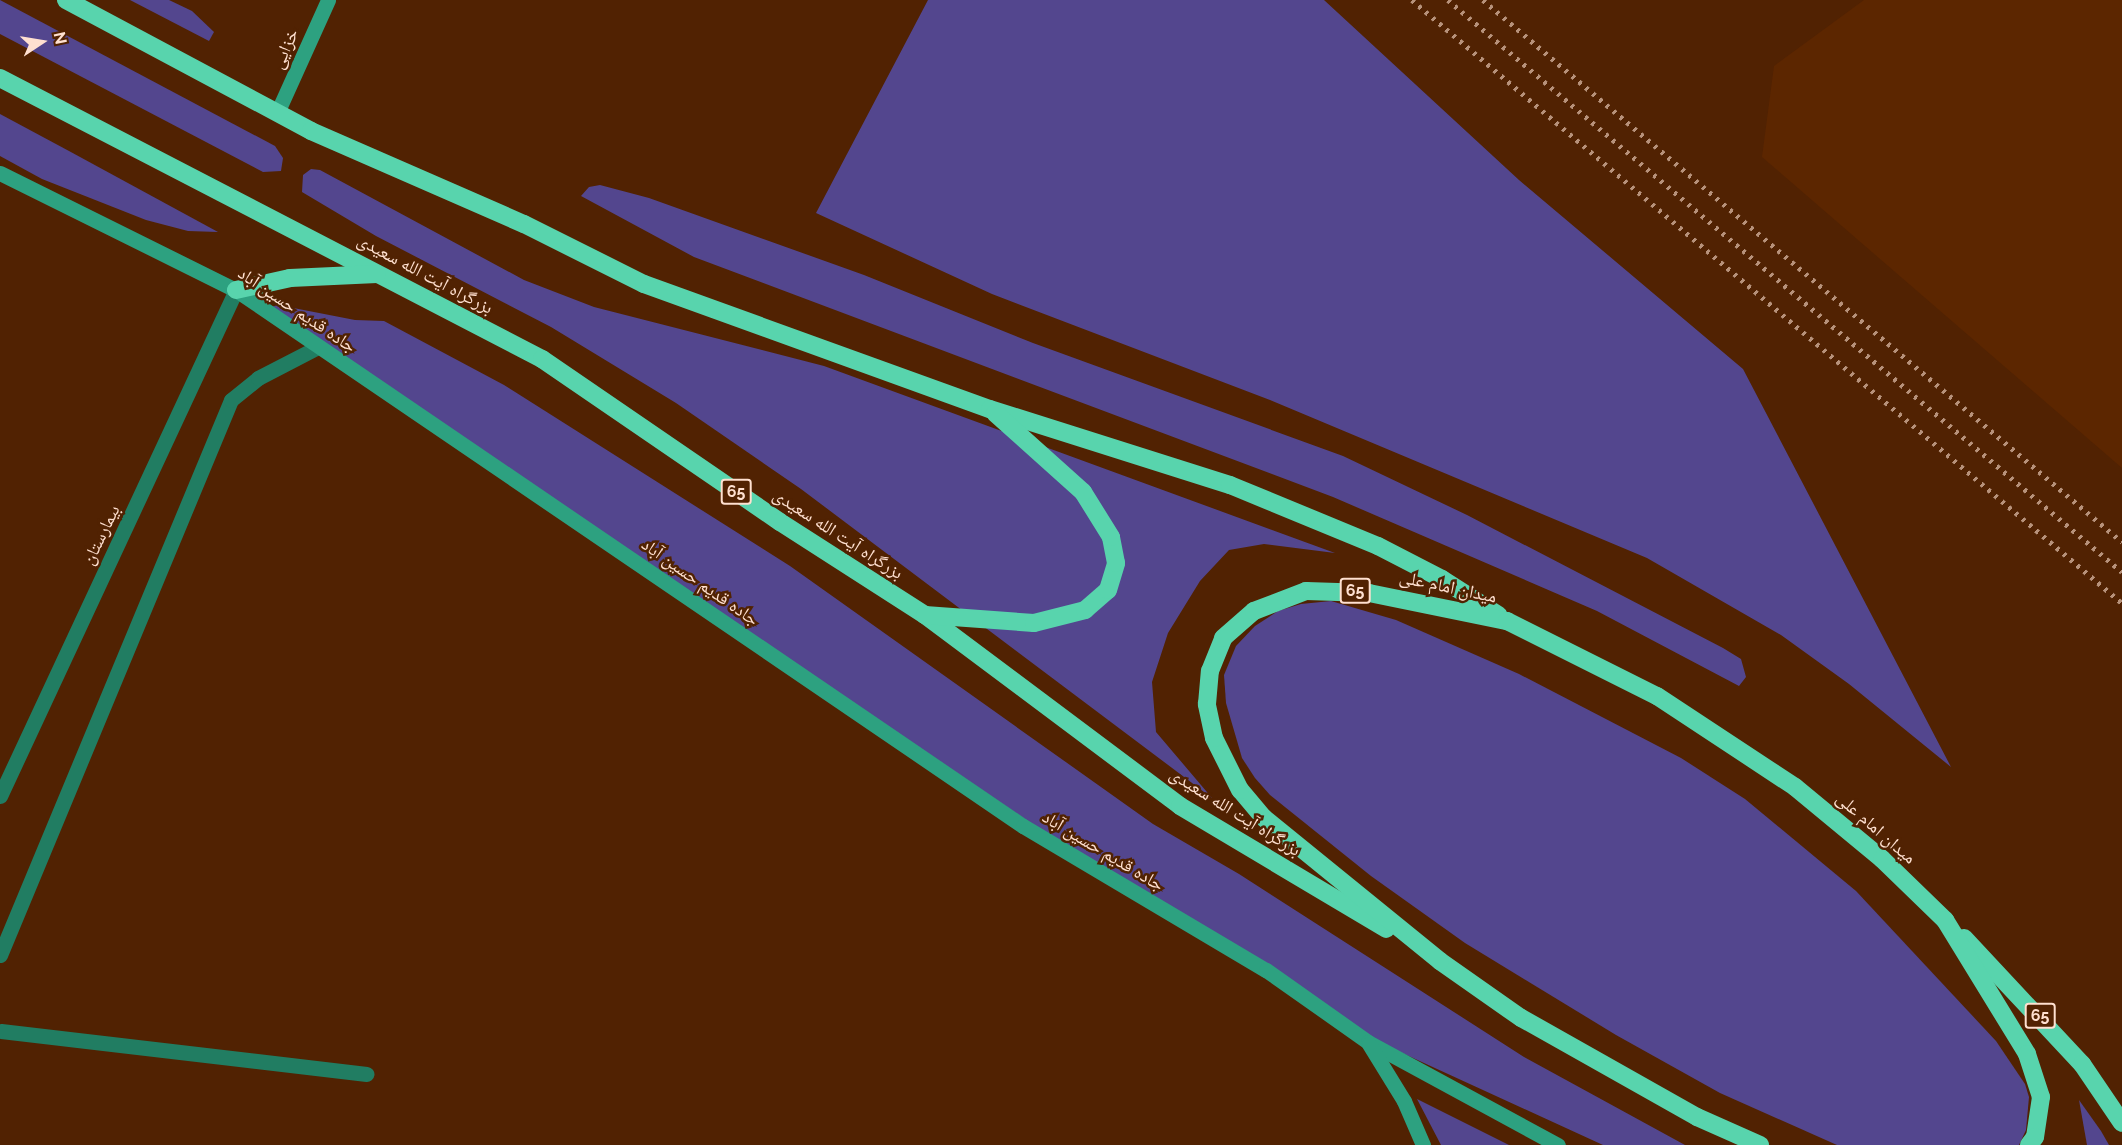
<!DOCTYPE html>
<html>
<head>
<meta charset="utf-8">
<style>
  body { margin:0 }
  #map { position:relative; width:2122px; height:1145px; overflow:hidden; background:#512202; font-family:Raleway,"Noto Naskh Arabic",sans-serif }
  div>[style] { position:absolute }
  .built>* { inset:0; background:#5c2600 }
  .green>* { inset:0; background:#53468e }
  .street>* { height:15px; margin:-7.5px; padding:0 7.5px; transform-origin:7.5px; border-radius:7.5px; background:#217d62 }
  .secondary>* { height:15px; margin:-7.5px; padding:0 7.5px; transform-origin:7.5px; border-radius:7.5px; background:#2da180 }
  .highway>* { height:18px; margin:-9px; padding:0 9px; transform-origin:9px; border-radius:9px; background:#58d4ad }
  .rail>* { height:4.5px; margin-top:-2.25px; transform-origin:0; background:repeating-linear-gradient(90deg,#b7927b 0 3px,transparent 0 9px) }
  span { translate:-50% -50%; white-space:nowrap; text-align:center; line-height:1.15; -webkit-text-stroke:5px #512202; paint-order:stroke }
  .shield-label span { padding:2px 4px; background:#512202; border:2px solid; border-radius:4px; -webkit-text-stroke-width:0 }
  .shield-label { font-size:16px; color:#ffe0d0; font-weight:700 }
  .street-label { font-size:18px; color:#ffe0d0 }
  .north { position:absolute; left:12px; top:12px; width:60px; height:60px; -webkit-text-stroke:4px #512202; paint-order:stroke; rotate:78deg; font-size:16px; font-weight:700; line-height:24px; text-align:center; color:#ffe0d0 }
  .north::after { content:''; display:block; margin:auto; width:21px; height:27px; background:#ffe0d0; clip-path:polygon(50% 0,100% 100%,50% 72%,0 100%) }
</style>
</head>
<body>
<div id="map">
  <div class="built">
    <i style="clip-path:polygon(1864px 0,2122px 0,2122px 468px,1762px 157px,1774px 66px)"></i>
  </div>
  <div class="green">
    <i style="clip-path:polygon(0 0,275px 146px,283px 158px,281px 171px,263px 172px,0 34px)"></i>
    <i style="clip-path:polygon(130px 0,169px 0,192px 11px,214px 32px,209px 41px)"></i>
    <i style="clip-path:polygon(928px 0,1324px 0,1519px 180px,1743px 369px,1951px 767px,1849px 684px,1781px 635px,1647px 558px,1270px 400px,992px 294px,816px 213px)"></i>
    <i style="clip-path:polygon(0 114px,69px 151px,218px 232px,188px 231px,146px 220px,42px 179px,0 156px)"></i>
    <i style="clip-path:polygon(311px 169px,320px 170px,524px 280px,594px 307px,824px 366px,1335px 553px,1264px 544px,1229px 550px,1200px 581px,1168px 633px,1152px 682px,1156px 732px,1212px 798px,801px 489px,676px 403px,551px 327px,376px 236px,302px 192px,303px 175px)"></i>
    <i style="clip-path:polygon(600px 185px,649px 198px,864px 275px,1033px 343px,1343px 456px,1467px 515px,1723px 648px,1741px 659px,1746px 677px,1739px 686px,1597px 611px,1333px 497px,694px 257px,581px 196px,589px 187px)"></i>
    <i style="clip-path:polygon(278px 305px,355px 320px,384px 321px,504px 385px,790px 566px,1153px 824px,1239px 874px,1524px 1057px,1685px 1145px,1603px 1145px,1376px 1041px,1166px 915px,271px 307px)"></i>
    <i style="clip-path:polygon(1331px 601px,1396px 620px,1519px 674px,1681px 758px,1745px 799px,1856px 891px,1996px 1041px,2025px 1084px,2029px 1097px,2026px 1130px,2019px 1145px,1837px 1145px,1720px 1093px,1616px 1035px,1465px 943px,1371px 876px,1270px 795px,1255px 778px,1242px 758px,1226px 703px,1224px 675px,1236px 646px,1255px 626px,1278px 611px,1301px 604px)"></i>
    <i style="clip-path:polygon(1417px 1099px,1509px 1145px,1441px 1145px)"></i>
    <i style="clip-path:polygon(2079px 1100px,2101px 1131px,2109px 1145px,2087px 1145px)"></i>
  </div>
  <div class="street">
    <i style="left:0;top:796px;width:558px;rotate:-65deg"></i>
    <i style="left:0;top:955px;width:601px;rotate:-67.4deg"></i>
    <i style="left:231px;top:400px;width:35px;rotate:-39deg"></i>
    <i style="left:258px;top:378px;width:65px;rotate:-27.3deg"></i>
    <i style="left:1px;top:1031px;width:368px;rotate:6.7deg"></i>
  </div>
  <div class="secondary">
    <i style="left:277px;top:113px;width:124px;rotate:-65.7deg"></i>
    <i style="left:0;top:173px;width:263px;rotate:26.4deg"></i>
    <i style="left:236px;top:290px;width:952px;rotate:34.26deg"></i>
    <i style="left:1023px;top:826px;width:282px;rotate:30.7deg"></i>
    <i style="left:1266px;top:970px;width:125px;rotate:35.2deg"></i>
    <i style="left:1368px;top:1042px;width:216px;rotate:28.5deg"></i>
    <i style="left:1369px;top:1044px;width:67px;rotate:58.4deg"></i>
    <i style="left:1404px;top:1101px;width:48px;rotate:66.6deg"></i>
  </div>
  <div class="highway">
    <i style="left:66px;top:0;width:278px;rotate:28.1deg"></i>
    <i style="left:311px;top:131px;width:232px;rotate:23.6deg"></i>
    <i style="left:524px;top:224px;width:134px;rotate:26.6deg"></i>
    <i style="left:644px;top:284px;width:368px;rotate:19.9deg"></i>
    <i style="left:990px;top:409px;width:252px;rotate:17.6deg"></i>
    <i style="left:1230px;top:485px;width:160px;rotate:22.4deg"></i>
    <i style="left:1378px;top:546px;width:72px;rotate:27.3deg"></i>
    <i style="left:1442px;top:579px;width:67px;rotate:32.7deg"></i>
    <i style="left:0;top:78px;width:611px;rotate:27.4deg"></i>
    <i style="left:542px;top:359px;width:288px;rotate:34.4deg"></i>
    <i style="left:780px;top:522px;width:172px;rotate:32.7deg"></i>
    <i style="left:925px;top:615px;width:319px;rotate:36.8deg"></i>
    <i style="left:1180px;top:806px;width:240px;rotate:30.8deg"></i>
    <i style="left:236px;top:290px;width:55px;rotate:-12.5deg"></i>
    <i style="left:290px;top:278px;width:87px;rotate:-2.6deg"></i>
    <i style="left:925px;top:615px;width:109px;rotate:4.2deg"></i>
    <i style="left:1034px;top:623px;width:53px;rotate:-14.3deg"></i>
    <i style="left:1085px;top:610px;width:30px;rotate:-41deg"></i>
    <i style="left:1108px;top:590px;width:28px;rotate:-73deg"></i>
    <i style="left:1116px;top:563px;width:26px;rotate:-101deg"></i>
    <i style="left:1111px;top:537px;width:53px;rotate:-121.9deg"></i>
    <i style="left:1083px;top:492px;width:118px;rotate:-138.1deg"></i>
    <i style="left:1964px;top:938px;width:173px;rotate:46.9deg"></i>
    <i style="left:2082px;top:1064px;width:71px;rotate:55.9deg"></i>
    <i style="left:1760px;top:1145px;width:69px;rotate:-156deg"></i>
    <i style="left:1697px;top:1117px;width:202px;rotate:-150.6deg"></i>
    <i style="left:1521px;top:1018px;width:99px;rotate:-144.9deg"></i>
    <i style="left:1440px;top:961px;width:228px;rotate:-140.9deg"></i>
    <i style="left:1263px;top:817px;width:35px;rotate:-130deg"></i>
    <i style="left:1240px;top:790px;width:58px;rotate:-116.6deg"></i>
    <i style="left:1214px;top:738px;width:35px;rotate:-102deg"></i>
    <i style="left:1207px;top:704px;width:33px;rotate:-85deg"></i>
    <i style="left:1210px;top:671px;width:35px;rotate:-68deg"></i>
    <i style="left:1223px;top:638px;width:41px;rotate:-41.1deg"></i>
    <i style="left:1254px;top:611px;width:56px;rotate:-21deg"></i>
    <i style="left:1306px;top:591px;width:63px;rotate:1.8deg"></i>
    <i style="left:1369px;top:593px;width:141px;rotate:11.5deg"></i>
    <i style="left:1507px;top:621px;width:168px;rotate:26.6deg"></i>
    <i style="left:1657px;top:696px;width:165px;rotate:33.4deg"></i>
    <i style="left:1795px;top:787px;width:113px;rotate:39.6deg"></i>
    <i style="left:1882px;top:859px;width:88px;rotate:44.1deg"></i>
    <i style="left:1945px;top:920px;width:157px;rotate:58.5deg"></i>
    <i style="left:2027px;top:1054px;width:45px;rotate:72deg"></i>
    <i style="left:2041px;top:1097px;width:40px;rotate:98.5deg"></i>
    <i style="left:2035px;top:1137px;width:10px;rotate:127deg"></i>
  </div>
  <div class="rail">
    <i style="left:1412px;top:0;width:932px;rotate:40.34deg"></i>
    <i style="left:1448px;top:0;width:884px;rotate:40.32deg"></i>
    <i style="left:1483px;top:0;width:838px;rotate:40.3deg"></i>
  </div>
  <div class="shield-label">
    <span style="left:736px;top:492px">65</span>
    <span style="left:1355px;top:591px">65</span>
    <span style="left:2040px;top:1016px">65</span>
  </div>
  <div class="street-label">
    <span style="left:285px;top:49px;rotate:-66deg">خزایی</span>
    <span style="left:425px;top:274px;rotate:28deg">بزرگراه آیت الله سعیدی</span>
    <span style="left:297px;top:310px;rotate:34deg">جاده قدیم حسین آباد</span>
    <span style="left:838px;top:534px;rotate:33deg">بزرگراه آیت الله سعیدی</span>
    <span style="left:101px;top:535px;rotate:-64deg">بیمارستان</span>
    <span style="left:700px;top:582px;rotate:35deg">جاده قدیم حسین آباد</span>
    <span style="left:1448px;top:587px;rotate:12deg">میدان امام علی</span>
    <span style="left:1235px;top:812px;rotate:32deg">بزرگراه آیت الله سعیدی</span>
    <span style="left:1876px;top:828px;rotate:41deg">میدان امام علی</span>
    <span style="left:1103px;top:851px;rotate:31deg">جاده قدیم حسین آباد</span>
  </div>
  <div class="north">N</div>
</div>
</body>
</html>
